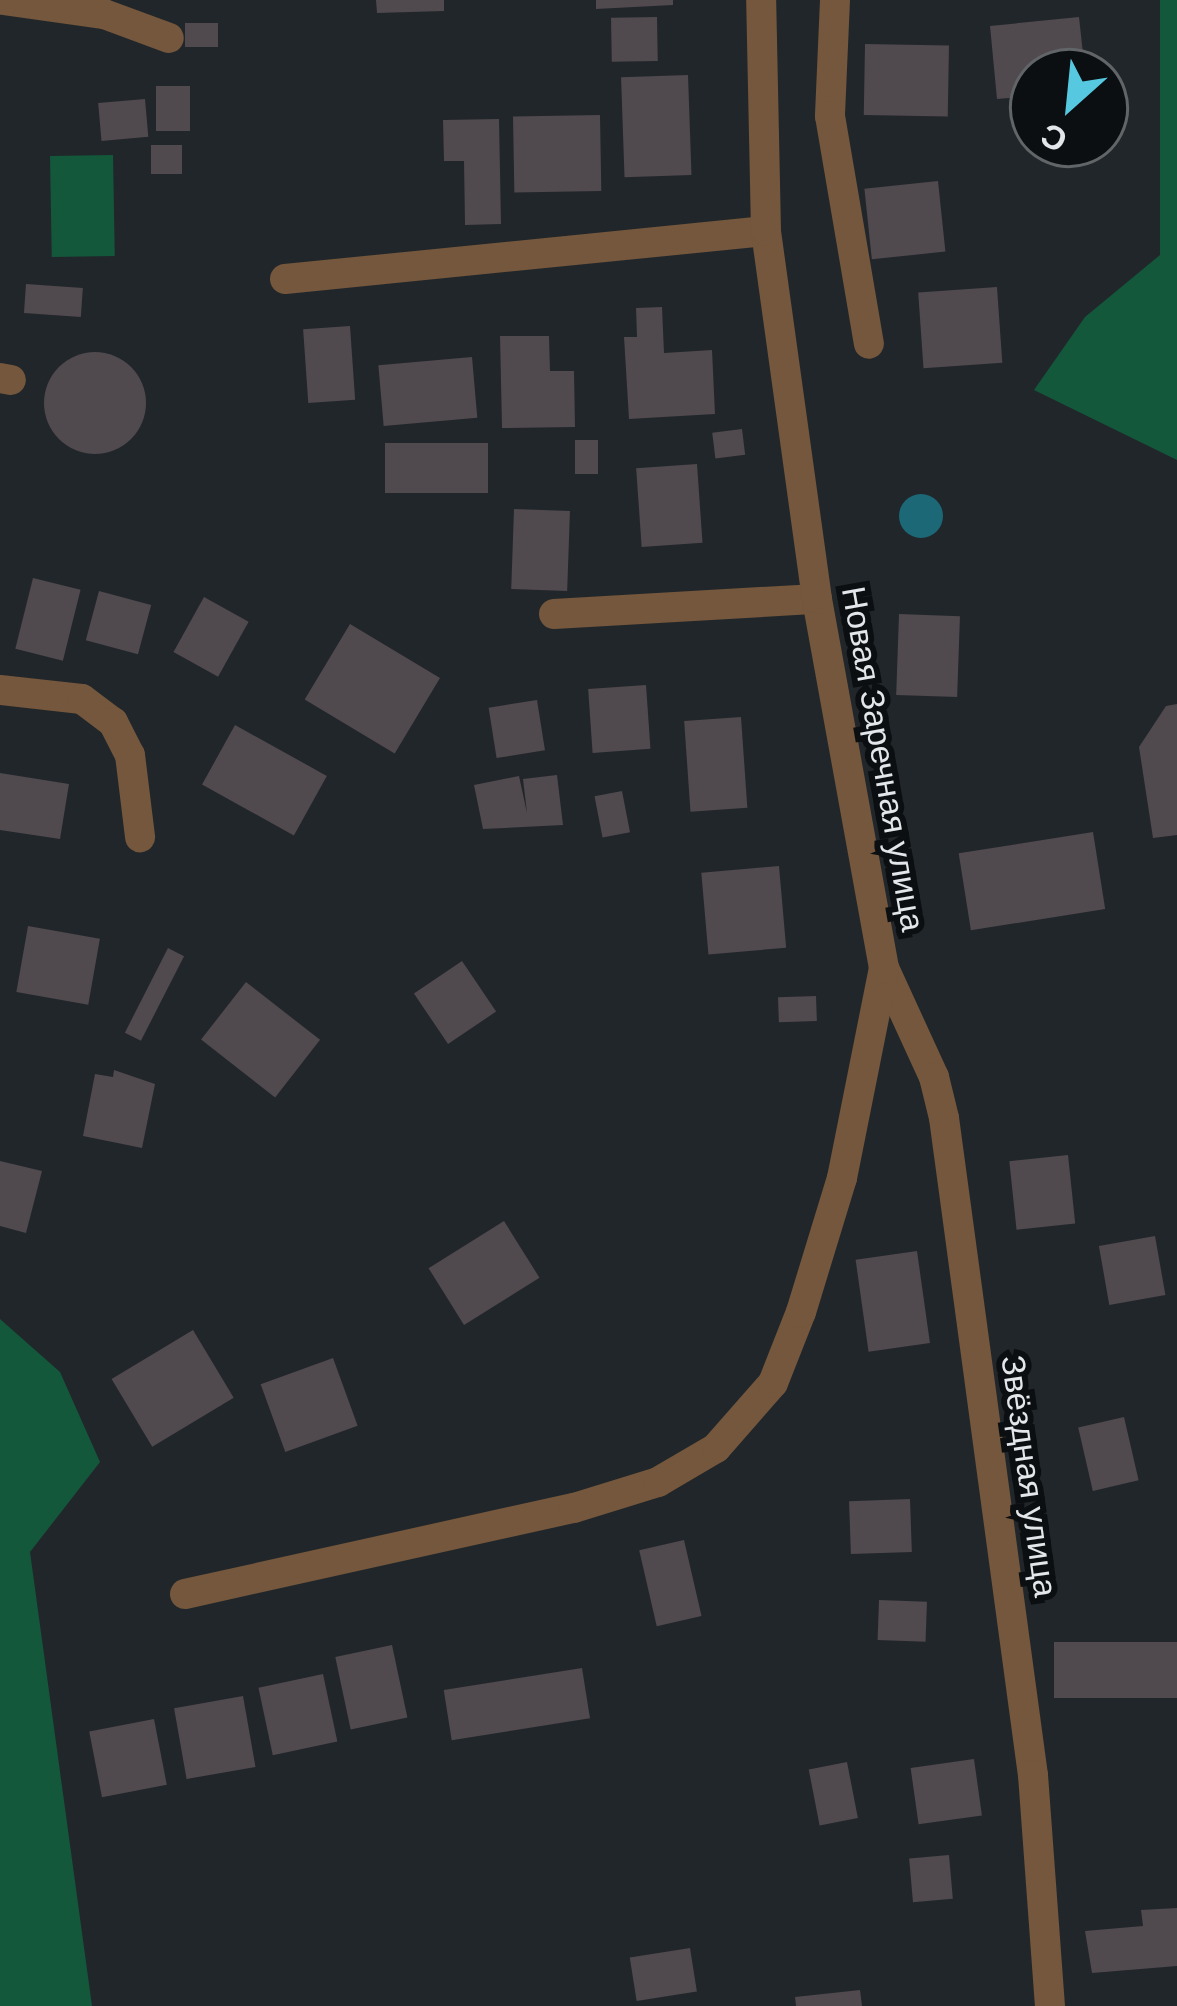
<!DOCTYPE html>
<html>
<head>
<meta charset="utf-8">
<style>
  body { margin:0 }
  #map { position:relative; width:1177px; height:2006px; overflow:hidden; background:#21262a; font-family:"DM Sans",sans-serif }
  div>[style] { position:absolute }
  .green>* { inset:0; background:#14583c; transform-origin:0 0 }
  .water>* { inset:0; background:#1c6877 }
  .round { border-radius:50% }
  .building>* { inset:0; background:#50494e; transform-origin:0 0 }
  .minor>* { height:30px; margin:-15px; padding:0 15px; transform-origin:15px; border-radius:15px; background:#74573c }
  span { translate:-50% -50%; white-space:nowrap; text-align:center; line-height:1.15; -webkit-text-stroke:12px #0c0f11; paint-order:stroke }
  .street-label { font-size:33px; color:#e3e6ea }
  .north { position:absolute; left:1009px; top:48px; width:120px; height:120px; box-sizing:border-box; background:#0c0f11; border:3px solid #626568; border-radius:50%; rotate:207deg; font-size:33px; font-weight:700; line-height:48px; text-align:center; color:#e3e6ea }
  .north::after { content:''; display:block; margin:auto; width:42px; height:54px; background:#56c9e1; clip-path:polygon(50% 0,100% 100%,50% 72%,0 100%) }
</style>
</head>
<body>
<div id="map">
  <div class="green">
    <i style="clip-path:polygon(1160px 0,1177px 0,1177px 460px,1034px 390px,1085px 317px,1160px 255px)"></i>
    <i style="left:113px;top:155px;width:101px;height:63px;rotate:89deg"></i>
    <i style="clip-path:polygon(0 1319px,60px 1372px,100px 1462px,30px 1552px,92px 2006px,0 2006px)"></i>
  </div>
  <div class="water">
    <i class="round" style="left:899px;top:494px;width:44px;height:44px"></i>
  </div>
  <div class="building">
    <i style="clip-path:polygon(376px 0,444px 0,444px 11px,377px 13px)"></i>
    <i style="clip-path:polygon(596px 0,673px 0,673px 5px,596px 9px)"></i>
    <i style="left:657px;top:17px;width:44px;height:46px;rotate:89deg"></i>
    <i style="clip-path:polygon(1079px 17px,1085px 72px,1033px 72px,1033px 96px,997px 99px,990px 26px)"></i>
    <i style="left:185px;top:23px;width:33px;height:24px"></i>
    <i style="left:865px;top:44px;width:84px;height:71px;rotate:1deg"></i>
    <i style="left:688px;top:75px;width:100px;height:67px;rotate:88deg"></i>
    <i style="left:156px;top:86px;width:34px;height:45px"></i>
    <i style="left:145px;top:99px;width:38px;height:47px;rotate:85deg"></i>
    <i style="left:600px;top:115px;width:76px;height:87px;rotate:89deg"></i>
    <i style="clip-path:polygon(499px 119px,501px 224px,465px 225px,464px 161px,444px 161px,443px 120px)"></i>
    <i style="left:151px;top:145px;width:31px;height:29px"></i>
    <i style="left:938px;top:181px;width:71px;height:74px;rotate:84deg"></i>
    <i style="left:26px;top:284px;width:57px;height:29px;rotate:4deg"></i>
    <i style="left:997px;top:287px;width:76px;height:79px;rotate:86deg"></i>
    <i style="clip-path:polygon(662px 307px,664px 353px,712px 350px,715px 414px,629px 419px,624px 337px,637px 337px,636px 308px)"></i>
    <i style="left:350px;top:326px;width:74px;height:47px;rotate:86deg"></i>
    <i style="clip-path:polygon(500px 336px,549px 336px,550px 371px,574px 371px,575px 427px,502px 428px)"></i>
    <i class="round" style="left:44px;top:352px;width:102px;height:102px"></i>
    <i style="left:472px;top:357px;width:61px;height:94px;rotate:85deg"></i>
    <i style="left:742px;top:429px;width:26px;height:30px;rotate:83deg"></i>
    <i style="left:575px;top:440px;width:23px;height:34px"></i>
    <i style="left:385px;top:443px;width:103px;height:50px"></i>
    <i style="left:697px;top:464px;width:79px;height:61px;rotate:86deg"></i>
    <i style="left:514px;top:509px;width:56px;height:80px;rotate:2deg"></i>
    <i style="left:33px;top:578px;width:49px;height:73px;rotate:14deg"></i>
    <i style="left:99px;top:591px;width:54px;height:51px;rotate:15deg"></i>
    <i style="left:204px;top:597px;width:51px;height:63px;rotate:29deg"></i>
    <i style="left:899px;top:614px;width:61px;height:81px;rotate:2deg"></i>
    <i style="left:350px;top:624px;width:105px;height:88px;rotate:31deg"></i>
    <i style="left:646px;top:685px;width:64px;height:58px;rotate:86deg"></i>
    <i style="left:537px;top:700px;width:51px;height:49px;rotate:81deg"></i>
    <i style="clip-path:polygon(1177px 704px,1177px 835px,1153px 838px,1139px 747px,1166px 706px)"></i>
    <i style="left:741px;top:717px;width:91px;height:57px;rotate:86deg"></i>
    <i style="left:235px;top:725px;width:105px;height:68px;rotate:29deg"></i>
    <i style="clip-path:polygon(0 773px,69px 784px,60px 839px,0 830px)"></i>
    <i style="clip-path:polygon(557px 775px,563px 825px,483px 829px,474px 785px,519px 776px,527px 813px,523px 779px)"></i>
    <i style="left:622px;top:791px;width:42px;height:28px;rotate:79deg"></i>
    <i style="left:1093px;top:832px;width:78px;height:136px;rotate:81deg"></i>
    <i style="left:779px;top:866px;width:82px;height:78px;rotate:85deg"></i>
    <i style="left:28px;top:926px;width:73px;height:67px;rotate:10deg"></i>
    <i style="left:168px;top:948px;width:18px;height:95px;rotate:27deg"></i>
    <i style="left:462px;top:961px;width:61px;height:58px;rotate:56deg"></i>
    <i style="left:246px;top:982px;width:94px;height:73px;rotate:38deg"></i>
    <i style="left:816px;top:996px;width:25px;height:38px;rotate:88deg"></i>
    <i style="clip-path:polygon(114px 1070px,155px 1084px,142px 1148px,83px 1136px,95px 1074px,113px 1077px)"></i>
    <i style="left:1068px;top:1155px;width:69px;height:59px;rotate:84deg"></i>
    <i style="clip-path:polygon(0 1161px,42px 1171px,26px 1233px,0 1226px)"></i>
    <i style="left:504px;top:1221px;width:67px;height:89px;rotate:58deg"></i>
    <i style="left:1155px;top:1236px;width:60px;height:57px;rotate:80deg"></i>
    <i style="left:917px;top:1251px;width:93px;height:62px;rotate:82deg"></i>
    <i style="left:193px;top:1330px;width:79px;height:95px;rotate:59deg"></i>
    <i style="left:333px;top:1358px;width:72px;height:77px;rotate:70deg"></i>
    <i style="left:1124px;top:1417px;width:65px;height:47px;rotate:77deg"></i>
    <i style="left:910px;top:1499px;width:53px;height:61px;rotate:88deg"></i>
    <i style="left:684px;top:1540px;width:78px;height:46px;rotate:77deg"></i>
    <i style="left:879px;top:1600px;width:48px;height:40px;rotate:2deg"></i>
    <i style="left:1177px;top:1642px;width:56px;height:123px;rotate:90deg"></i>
    <i style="left:392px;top:1645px;width:74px;height:58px;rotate:78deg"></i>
    <i style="left:582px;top:1668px;width:51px;height:140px;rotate:81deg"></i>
    <i style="left:323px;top:1674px;width:69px;height:66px;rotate:78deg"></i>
    <i style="left:243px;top:1696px;width:72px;height:70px;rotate:80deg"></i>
    <i style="left:154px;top:1719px;width:67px;height:66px;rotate:79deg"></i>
    <i style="left:974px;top:1759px;width:57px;height:64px;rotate:82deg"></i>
    <i style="left:847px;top:1762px;width:57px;height:39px;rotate:79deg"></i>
    <i style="left:949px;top:1855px;width:44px;height:40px;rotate:85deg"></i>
    <i style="clip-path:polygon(1177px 1908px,1177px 1966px,1092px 1973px,1085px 1931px,1143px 1926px,1141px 1910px)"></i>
    <i style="left:690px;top:1948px;width:44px;height:61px;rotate:81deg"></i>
    <i style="clip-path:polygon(860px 1990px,862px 2006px,796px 2006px,795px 1997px)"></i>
  </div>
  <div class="minor">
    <i style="left:3px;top:0;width:102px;rotate:7.9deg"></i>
    <i style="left:104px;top:14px;width:69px;rotate:20.3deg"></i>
    <i style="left:835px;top:0;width:116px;rotate:92.5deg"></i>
    <i style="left:830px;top:116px;width:231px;rotate:80.3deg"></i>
    <i style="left:285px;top:279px;width:483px;rotate:-5.7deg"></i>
    <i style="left:0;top:378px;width:11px;rotate:10deg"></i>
    <i style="left:554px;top:614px;width:263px;rotate:-3.3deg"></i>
    <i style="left:0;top:690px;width:82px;rotate:6.3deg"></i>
    <i style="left:82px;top:699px;width:39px;rotate:37deg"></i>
    <i style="left:113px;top:722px;width:37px;rotate:63deg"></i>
    <i style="left:130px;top:755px;width:83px;rotate:83deg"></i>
    <i style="left:884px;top:968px;width:120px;rotate:65.4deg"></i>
    <i style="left:934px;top:1077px;width:42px;rotate:76.3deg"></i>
    <i style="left:944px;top:1118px;width:663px;rotate:82.29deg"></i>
    <i style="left:1033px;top:1775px;width:232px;rotate:85.8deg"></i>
    <i style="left:185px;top:1594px;width:398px;rotate:-12.5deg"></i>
    <i style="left:574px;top:1508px;width:88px;rotate:-17.2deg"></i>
    <i style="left:658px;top:1482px;width:67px;rotate:-30.4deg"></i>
    <i style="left:716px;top:1448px;width:86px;rotate:-48.8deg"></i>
    <i style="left:773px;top:1383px;width:76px;rotate:-68.5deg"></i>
    <i style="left:801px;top:1312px;width:140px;rotate:-73deg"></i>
    <i style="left:842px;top:1178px;width:214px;rotate:-78.7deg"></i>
    <i style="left:884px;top:968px;width:375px;rotate:-100.3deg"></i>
    <i style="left:817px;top:599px;width:372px;rotate:-97.9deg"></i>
    <i style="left:766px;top:231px;width:231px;rotate:-91.2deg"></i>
  </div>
  <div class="street-label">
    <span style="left:883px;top:759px;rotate:80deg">Новая Заречная улица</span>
    <span style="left:1029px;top:1476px;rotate:82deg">Звёздная улица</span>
  </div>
  <div class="north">С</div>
</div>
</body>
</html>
